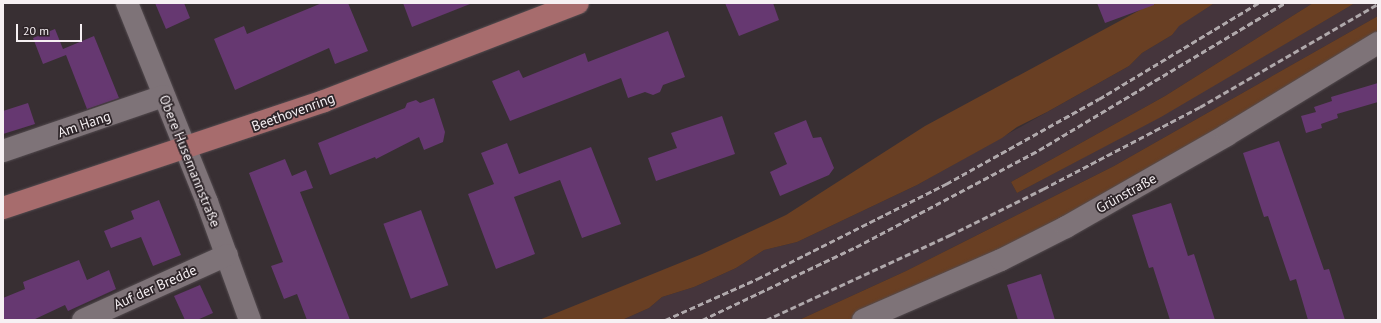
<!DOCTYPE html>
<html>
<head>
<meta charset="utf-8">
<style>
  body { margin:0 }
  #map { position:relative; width:1381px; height:323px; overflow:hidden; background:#382f33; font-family:"PT Sans",sans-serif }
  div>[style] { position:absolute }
  .built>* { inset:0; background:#45353c }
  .green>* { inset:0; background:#693f23 }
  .building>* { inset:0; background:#663871; transform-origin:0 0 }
  .roads { filter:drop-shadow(0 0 1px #534b4f) drop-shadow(0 0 1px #534b4f) }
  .minor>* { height:22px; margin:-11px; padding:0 11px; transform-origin:11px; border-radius:11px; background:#7e7378 }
  .major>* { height:22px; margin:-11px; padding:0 11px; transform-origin:11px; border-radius:11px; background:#a76c6d }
  .rail>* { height:3px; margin-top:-1.5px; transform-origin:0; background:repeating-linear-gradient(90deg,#b0a9ac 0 6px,transparent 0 9px) }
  span { translate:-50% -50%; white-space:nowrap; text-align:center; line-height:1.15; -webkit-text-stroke:3.5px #2e2529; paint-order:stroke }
  .street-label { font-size:14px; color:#f6f0f3 }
  .frame { position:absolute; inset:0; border:4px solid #f6f0f3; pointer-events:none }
  .scale { position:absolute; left:16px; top:24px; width:66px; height:18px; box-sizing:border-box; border:2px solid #f6f0f3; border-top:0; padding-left:5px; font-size:12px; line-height:14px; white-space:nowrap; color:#f6f0f3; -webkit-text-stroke:3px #2e2529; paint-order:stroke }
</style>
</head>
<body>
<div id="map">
  <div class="built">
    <i style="clip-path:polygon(1225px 3px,1313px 3px,1165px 96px,1011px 182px,1017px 193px,1161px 116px,1355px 3px,1378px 3px,1378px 16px,1114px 166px,906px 271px,799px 320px,622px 320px,649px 308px,662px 297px,694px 287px,736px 268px,764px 250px,797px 242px,917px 185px,1129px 66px,1142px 53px,1172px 35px,1178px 26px,1213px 4px)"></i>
  </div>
  <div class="green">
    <i style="clip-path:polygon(1153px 3px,1225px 3px,1213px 4px,1179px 26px,1172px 35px,1142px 53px,1129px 66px,1047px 112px,1017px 127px,1002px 138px,917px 185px,797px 242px,764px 250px,736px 268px,694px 287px,662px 297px,649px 308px,622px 320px,539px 320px,702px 254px,786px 215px,925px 126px)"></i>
    <i style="clip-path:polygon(1313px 3px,1355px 3px,1161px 117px,1017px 193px,1011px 182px,1165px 96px)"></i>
    <i style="clip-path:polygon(1378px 16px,1378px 36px,1091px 207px,852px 320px,799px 320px,906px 271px,1114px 166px)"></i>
  </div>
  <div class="building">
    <i style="clip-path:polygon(155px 3px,184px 3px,190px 18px,166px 29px)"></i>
    <i style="clip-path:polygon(322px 3px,348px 3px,368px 51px,335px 64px,329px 48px,235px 90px,214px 39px,244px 26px,247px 34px)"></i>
    <i style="clip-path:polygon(403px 3px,470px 3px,470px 4px,412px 27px)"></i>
    <i style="clip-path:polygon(725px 3px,773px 3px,779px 20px,739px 36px)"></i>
    <i style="clip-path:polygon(1097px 3px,1154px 3px,1154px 5px,1105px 23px)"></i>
    <i style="clip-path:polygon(55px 29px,63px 49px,94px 36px,119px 98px,87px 109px,66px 55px,43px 64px,33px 38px)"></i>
    <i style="clip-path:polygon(668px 31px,685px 77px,663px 85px,660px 92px,653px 95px,645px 92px,628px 98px,621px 78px,510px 121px,492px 81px,519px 70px,523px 78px,585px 53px,588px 62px)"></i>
    <i style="clip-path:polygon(1378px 83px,1378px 102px,1337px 114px,1338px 118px,1321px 124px,1322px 128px,1306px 133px,1301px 116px,1316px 112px,1314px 107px,1332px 101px,1331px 97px)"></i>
    <i style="clip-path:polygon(434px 98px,445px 132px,443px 142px,424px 150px,419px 137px,376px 159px,375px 157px,330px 175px,318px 143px,405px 108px,407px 103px,416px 100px,420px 103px)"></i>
    <i style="clip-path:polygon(28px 103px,35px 124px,3px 134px,3px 111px)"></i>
    <i style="clip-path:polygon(722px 116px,735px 154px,656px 181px,648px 158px,677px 148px,671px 133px)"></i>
    <i style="clip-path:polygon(806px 120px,813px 138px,821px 137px,834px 168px,829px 175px,780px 196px,770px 172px,787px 164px,774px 133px)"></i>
    <i style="clip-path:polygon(1279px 141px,1324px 270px,1329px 269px,1345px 320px,1308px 320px,1296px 279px,1290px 281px,1268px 216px,1264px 217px,1243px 153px)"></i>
    <i style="clip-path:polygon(507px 143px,519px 174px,591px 147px,621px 224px,582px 238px,560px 180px,514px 197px,535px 254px,496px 269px,468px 194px,494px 184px,481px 153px)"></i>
    <i style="clip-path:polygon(285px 159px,292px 176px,306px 170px,313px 188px,300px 192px,350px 320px,307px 320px,297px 294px,284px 299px,271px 266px,283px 262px,249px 173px)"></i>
    <i style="clip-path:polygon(159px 200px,181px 255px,153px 266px,141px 237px,111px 248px,104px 231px,134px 219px,131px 211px)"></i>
    <i style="clip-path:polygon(1171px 203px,1188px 256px,1194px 254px,1215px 320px,1170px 320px,1153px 267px,1149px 268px,1132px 215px)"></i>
    <i style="left:421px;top:210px;width:80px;height:40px;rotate:70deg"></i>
    <i style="clip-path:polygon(79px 260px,87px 280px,109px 270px,116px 289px,68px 311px,65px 305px,33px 320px,3px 320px,3px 298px,25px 289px,23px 282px)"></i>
    <i style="clip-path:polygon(1041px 274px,1055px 320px,1018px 320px,1007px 285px)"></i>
    <i style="clip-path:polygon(200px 285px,213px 313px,197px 320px,185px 320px,174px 296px)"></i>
  </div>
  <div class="roads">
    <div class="minor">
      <i style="left:127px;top:3px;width:214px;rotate:68.1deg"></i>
      <i style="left:207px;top:202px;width:126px;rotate:70deg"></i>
      <i style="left:3px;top:151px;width:170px;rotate:-18.9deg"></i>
      <i style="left:83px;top:320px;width:158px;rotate:-24.3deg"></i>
      <i style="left:863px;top:320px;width:150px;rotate:-23.5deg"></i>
      <i style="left:1001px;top:260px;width:73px;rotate:-26.9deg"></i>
      <i style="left:1066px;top:227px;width:185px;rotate:-29.7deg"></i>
      <i style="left:1227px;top:135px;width:177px;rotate:-31.4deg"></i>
    </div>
    <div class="major">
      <i style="left:3px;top:208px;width:338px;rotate:-18.4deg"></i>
      <i style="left:324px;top:101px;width:272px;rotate:-21.1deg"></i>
    </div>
  </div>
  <div class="rail">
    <i style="left:665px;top:320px;width:101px;rotate:-24deg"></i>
    <i style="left:757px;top:279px;width:212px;rotate:-26.7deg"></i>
    <i style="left:946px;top:184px;width:175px;rotate:-29.1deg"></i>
    <i style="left:1099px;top:99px;width:186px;rotate:-31.1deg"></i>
    <i style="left:702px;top:320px;width:170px;rotate:-25.4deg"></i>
    <i style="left:856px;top:247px;width:207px;rotate:-27.9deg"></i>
    <i style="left:1039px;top:150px;width:287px;rotate:-30.9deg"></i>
    <i style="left:766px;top:320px;width:203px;rotate:-24.8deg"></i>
    <i style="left:950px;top:235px;width:104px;rotate:-26.3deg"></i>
    <i style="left:1043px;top:189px;width:177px;rotate:-27.6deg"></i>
    <i style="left:1200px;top:107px;width:206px;rotate:-30.1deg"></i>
  </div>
  <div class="street-label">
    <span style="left:293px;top:112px;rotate:-20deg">Beethovenring</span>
    <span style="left:84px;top:124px;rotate:-19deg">Am Hang</span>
    <span style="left:190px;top:161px;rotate:68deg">Obere Husemannstraße</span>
    <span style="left:1126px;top:193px;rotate:-29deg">Grünstraße</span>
    <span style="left:155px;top:287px;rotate:-24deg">Auf der Bredde</span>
  </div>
  <div class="frame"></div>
  <div class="scale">20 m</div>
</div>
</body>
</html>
